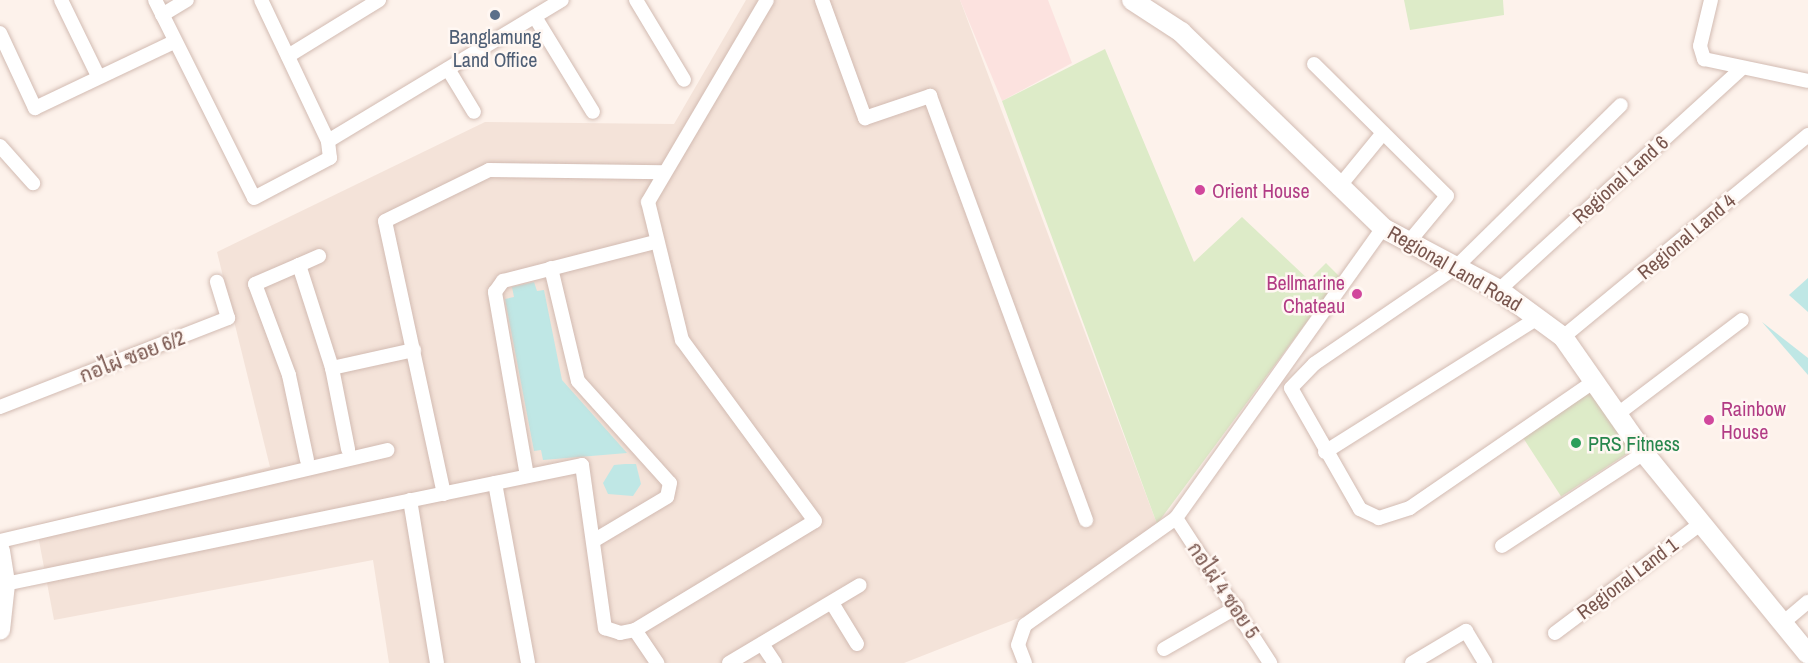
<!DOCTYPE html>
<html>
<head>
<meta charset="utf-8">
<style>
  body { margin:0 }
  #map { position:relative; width:1808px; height:663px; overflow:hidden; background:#fdf2eb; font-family:"Archivo Narrow",Sarabun,sans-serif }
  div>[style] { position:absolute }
  .residential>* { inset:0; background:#f4e3d9 }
  .commercial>* { inset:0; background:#fce2df }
  .green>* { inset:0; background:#ddebc8; transform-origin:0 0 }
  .water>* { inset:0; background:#bfe7e5 }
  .roads { filter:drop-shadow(0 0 2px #d2bbb2) drop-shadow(0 0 2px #d2bbb2) }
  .street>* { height:14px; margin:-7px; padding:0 7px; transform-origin:7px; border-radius:7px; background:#fff }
  .secondary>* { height:20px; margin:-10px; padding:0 10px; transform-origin:10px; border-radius:10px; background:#fff }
  .dots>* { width:16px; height:16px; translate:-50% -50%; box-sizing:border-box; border:3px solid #fff7f2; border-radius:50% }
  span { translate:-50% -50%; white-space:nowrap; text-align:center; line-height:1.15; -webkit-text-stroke:5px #fff7f2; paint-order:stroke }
  .service-label { font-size:20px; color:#4e5e75 }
  .street-label { font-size:20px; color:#78554d }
  .hotel-label { font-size:20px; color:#b23c85 }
  .left { translate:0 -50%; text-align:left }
  .right { translate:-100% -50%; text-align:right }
  .leisure-label { font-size:20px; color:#27864d }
</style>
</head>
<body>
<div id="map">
  <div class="residential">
    <i style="clip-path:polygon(746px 0,960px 0,1157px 524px,1047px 607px,904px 663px,389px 663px,373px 560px,54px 620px,36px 525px,270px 467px,217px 252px,485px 122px,674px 124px)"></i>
  </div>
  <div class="commercial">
    <i style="clip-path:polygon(960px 0,1048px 0,1072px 63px,1002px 101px)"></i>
  </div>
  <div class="green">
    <i style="clip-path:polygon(1404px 0,1503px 0,1504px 15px,1410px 30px)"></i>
    <i style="clip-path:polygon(1105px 49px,1194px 262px,1242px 217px,1309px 280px,1326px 263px,1340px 277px,1157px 524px,1002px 101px)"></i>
    <i style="left:1591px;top:390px;width:73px;height:83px;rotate:57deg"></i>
  </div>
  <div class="water">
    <i style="clip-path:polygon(1808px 278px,1808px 312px,1789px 295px)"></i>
    <i style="clip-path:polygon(534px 282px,537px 291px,544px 290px,562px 380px,627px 453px,543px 460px,541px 450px,534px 451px,505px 299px,514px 297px,512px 287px)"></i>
    <i style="clip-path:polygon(1762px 322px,1808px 358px,1808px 375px)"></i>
    <i style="clip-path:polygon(625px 464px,636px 464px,641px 484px,633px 496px,608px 494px,603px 483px,614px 465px)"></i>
  </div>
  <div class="roads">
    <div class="street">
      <i style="left:61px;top:0;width:85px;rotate:64deg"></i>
      <i style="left:155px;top:0;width:221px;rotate:63.4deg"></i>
      <i style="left:254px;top:198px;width:86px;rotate:-27.8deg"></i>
      <i style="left:330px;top:158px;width:17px;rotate:-97deg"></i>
      <i style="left:328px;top:141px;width:156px;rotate:-115.4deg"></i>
      <i style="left:636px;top:0;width:93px;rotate:59deg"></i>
      <i style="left:822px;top:0;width:126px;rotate:70deg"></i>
      <i style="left:865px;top:118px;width:69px;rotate:-18.7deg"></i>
      <i style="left:930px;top:96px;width:452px;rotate:69.8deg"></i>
      <i style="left:1711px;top:0;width:47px;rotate:103.4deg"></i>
      <i style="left:1700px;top:46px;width:14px;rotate:73deg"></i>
      <i style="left:1704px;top:59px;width:106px;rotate:11.9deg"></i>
      <i style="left:162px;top:15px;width:29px;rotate:-31deg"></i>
      <i style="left:535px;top:17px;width:111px;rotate:58.6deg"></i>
      <i style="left:0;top:33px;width:83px;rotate:65deg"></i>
      <i style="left:35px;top:108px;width:154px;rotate:-25.4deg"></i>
      <i style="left:288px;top:56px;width:107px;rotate:-31.6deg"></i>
      <i style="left:1314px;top:64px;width:187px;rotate:44.8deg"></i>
      <i style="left:1447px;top:196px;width:61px;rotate:129.7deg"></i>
      <i style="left:448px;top:69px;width:50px;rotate:58.8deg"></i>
      <i style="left:328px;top:141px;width:273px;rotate:-31.1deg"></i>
      <i style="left:0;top:146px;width:50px;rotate:48.3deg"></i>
      <i style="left:1338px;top:188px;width:71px;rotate:-50.7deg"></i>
      <i style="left:299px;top:265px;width:22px;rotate:-24deg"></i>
      <i style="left:551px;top:268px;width:116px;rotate:76.6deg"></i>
      <i style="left:578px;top:381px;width:137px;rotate:48deg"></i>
      <i style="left:670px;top:483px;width:14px;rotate:102deg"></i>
      <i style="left:667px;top:497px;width:84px;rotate:149.2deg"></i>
      <i style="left:1499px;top:290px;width:328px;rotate:-42.4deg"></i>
      <i style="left:1563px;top:337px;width:318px;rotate:-39.5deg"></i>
      <i style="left:332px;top:368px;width:84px;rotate:-12.4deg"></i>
      <i style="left:1596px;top:380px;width:226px;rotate:145.5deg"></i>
      <i style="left:1410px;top:508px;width:33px;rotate:162deg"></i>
      <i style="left:1379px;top:518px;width:21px;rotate:-155deg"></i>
      <i style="left:1360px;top:509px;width:139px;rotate:-119.7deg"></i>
      <i style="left:1291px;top:388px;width:33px;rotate:-46deg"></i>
      <i style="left:1314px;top:364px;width:172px;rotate:-34.3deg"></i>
      <i style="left:1456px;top:267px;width:231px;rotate:-44.5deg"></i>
      <i style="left:0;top:407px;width:245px;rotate:-21.3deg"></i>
      <i style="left:228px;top:318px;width:38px;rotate:-107deg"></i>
      <i style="left:1619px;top:413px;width:154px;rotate:-37.1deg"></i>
      <i style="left:1325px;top:452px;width:253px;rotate:-32.2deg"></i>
      <i style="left:307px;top:460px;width:87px;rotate:-102deg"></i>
      <i style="left:289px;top:375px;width:97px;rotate:-110.5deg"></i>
      <i style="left:255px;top:284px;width:48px;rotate:-23.4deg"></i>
      <i style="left:299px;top:265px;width:108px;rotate:72.2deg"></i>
      <i style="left:332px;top:368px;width:83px;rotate:78.8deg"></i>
      <i style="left:527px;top:476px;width:187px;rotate:-99.9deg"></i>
      <i style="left:495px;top:292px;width:14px;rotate:-54deg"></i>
      <i style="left:503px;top:281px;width:157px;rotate:-14.4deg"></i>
      <i style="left:495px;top:483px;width:183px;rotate:79.6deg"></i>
      <i style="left:444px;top:494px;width:279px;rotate:-102.2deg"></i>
      <i style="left:385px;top:221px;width:116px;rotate:-26.1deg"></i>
      <i style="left:489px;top:170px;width:175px;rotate:0.7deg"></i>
      <i style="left:410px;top:500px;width:165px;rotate:80.6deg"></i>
      <i style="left:1176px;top:518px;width:173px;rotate:57deg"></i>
      <i style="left:0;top:541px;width:398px;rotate:-13.2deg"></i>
      <i style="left:1502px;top:546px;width:170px;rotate:-33.2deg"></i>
      <i style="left:5px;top:584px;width:589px;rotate:-11.65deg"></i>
      <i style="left:582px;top:465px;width:165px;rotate:82deg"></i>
      <i style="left:605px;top:628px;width:16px;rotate:18deg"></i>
      <i style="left:620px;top:633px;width:15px;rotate:-11deg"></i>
      <i style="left:635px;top:630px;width:210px;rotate:-31.2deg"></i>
      <i style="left:815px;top:521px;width:225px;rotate:-126.3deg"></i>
      <i style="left:682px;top:340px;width:142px;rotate:-103.8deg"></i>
      <i style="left:648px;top:202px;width:234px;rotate:-59.5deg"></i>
      <i style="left:832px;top:603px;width:48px;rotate:58.6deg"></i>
      <i style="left:1785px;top:621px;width:30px;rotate:-40deg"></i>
      <i style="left:635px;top:630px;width:40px;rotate:56deg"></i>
      <i style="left:1555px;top:633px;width:181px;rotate:-36.9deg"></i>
      <i style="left:762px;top:644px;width:23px;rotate:56deg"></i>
      <i style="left:1164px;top:649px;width:84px;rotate:-29.9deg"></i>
      <i style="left:729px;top:663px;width:152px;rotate:-30.8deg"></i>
      <i style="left:1025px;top:663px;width:19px;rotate:-111deg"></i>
      <i style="left:1018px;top:645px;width:21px;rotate:-71deg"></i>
      <i style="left:1025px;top:625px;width:185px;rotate:-35.3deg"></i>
      <i style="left:1176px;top:518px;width:356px;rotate:-54.5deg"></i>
      <i style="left:1412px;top:663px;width:63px;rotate:-30.7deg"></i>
      <i style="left:1466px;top:631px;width:37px;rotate:59deg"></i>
    </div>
    <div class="secondary">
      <i style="left:1132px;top:0;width:59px;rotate:33.1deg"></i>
      <i style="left:1181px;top:32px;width:281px;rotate:44.1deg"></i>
      <i style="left:1383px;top:228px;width:132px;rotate:28.1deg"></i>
      <i style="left:1499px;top:290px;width:79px;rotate:36.3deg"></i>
      <i style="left:1563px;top:337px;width:141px;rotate:55.1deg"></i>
      <i style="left:1644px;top:453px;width:259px;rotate:50.8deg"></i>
      <i style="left:0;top:551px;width:33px;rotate:81deg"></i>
      <i style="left:5px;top:584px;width:46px;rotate:96.2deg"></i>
    </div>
  </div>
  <div class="dots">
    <i style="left:495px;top:15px;background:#5c6f8a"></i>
    <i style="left:1200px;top:190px;background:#d1479c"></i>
    <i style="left:1357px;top:294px;background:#d1479c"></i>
    <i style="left:1709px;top:420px;background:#d1479c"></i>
    <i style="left:1576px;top:443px;background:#2e9e5b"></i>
  </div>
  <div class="service-label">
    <span style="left:495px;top:48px">Banglamung<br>Land Office</span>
  </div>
  <div class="street-label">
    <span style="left:1620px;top:179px;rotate:-42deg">Regional Land 6</span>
    <span style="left:1686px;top:236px;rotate:-40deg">Regional Land 4</span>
    <span style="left:1455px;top:268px;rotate:30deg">Regional Land Road</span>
    <span style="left:132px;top:356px;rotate:-21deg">กอไผ่ ซอย 6/2</span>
    <span style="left:1627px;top:578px;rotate:-37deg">Regional Land 1</span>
    <span style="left:1224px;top:590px;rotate:56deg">กอไผ่ 4 ซอย 5</span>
  </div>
  <div class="hotel-label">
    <span class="left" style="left:1212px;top:190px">Orient House</span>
    <span class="right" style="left:1345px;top:294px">Bellmarine<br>Chateau</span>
    <span class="left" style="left:1721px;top:420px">Rainbow<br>House</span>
  </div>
  <div class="leisure-label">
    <span class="left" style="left:1588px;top:443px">PRS Fitness</span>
  </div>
</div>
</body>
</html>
